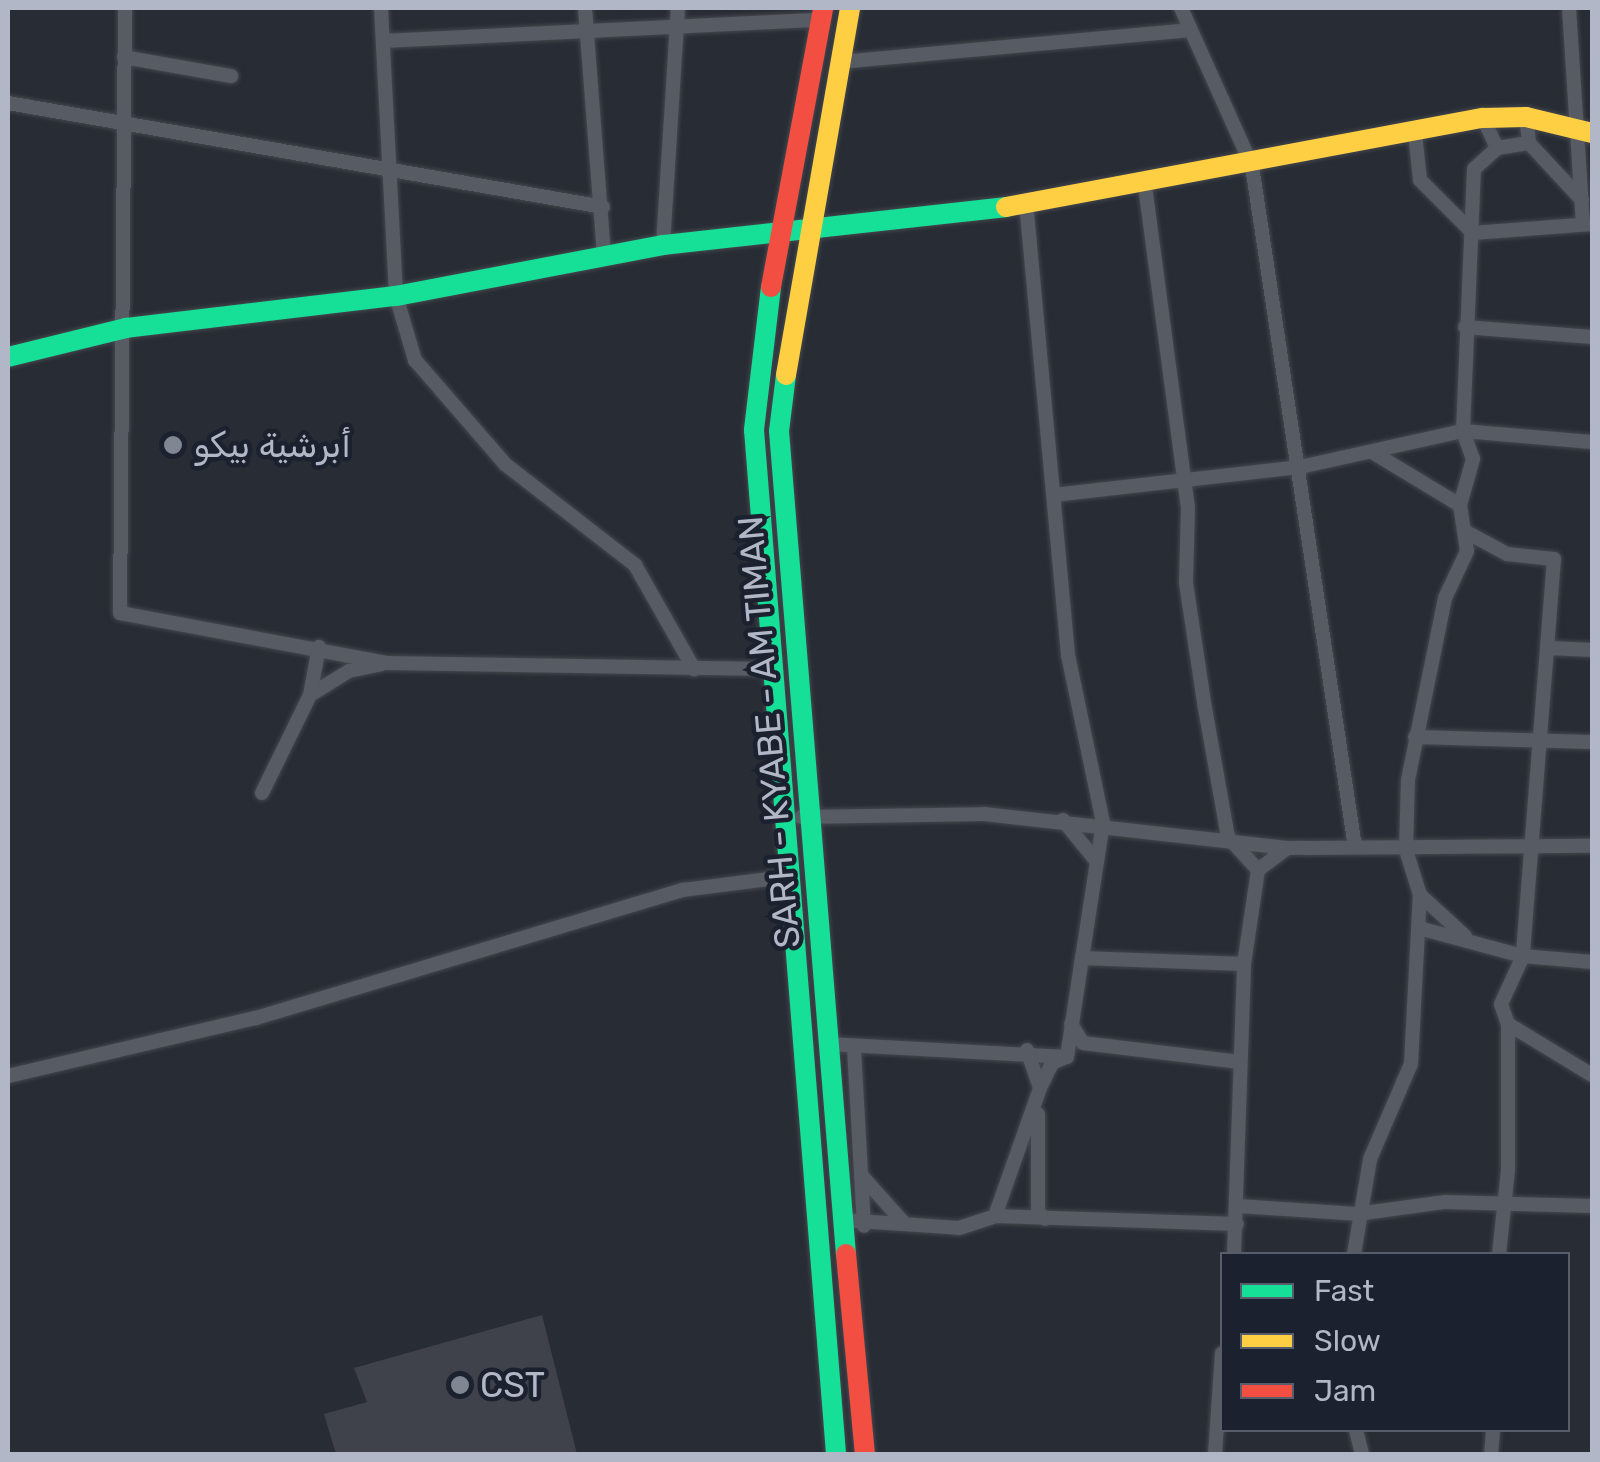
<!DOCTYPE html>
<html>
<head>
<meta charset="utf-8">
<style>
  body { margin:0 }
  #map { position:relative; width:1600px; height:1462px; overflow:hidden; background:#282c34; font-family:Rubik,Cairo,sans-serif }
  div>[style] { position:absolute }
  .building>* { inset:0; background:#3f424a }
  .roads { filter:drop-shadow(0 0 2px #44474d) drop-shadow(0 0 2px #44474d) }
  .street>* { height:14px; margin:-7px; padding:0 7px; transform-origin:7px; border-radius:7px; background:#575b63 }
  .fast>* { height:20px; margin:-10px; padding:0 10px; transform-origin:10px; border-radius:10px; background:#16e098 }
  .slow>* { height:20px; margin:-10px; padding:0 10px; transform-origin:10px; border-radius:10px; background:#ffcf43 }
  .jam>* { height:20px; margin:-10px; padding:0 10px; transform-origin:10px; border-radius:10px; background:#f24e42 }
  .dots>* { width:28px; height:28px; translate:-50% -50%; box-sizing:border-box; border:5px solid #1b212f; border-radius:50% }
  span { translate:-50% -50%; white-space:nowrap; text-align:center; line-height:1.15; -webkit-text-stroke:9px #1b212f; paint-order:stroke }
  .poi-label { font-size:35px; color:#b1b7c6 }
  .left { translate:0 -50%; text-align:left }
  .street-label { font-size:35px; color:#b1b7c6 }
  .frame { position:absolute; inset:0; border:10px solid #b1b7c6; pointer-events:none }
  .legend { position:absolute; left:1220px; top:1252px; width:350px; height:180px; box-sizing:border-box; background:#1b212f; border:2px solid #575d6b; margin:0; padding:12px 18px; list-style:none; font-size:30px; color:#b1b7c6 }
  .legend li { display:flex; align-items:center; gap:20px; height:50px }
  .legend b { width:50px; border:2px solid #575d6b }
</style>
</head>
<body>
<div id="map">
  <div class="building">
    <i style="clip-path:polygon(542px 1315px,577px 1454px,336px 1454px,324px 1414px,367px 1402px,354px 1368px)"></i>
  </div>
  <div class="roads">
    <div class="street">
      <i style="left:125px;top:8px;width:605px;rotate:90.47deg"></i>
      <i style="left:120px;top:613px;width:271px;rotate:10.6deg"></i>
      <i style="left:386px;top:663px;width:383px;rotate:0.9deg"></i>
      <i style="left:381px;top:8px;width:288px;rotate:87deg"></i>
      <i style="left:396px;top:296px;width:67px;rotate:73.5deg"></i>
      <i style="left:415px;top:360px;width:138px;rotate:49.1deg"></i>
      <i style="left:505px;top:464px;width:165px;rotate:37.8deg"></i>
      <i style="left:635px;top:565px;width:120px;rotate:60.4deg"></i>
      <i style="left:585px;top:8px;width:250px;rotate:85.6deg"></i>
      <i style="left:1181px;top:8px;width:173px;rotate:65.8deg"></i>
      <i style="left:1252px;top:166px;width:689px;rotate:81.4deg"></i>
      <i style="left:1569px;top:8px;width:215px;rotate:86.3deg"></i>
      <i style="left:385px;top:41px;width:437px;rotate:-2.8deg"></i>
      <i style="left:124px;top:57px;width:109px;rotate:10.1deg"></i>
      <i style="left:840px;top:62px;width:351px;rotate:-5.2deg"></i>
      <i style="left:8px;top:103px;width:604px;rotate:9.91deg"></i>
      <i style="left:1526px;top:117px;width:26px;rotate:83deg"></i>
      <i style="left:1529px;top:143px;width:78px;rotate:47.1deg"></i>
      <i style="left:1483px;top:118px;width:33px;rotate:65deg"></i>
      <i style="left:1415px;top:133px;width:47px;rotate:83.9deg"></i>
      <i style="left:1420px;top:180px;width:75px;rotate:45deg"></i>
      <i style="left:1145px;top:186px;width:324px;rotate:82.4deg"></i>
      <i style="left:1188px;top:507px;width:76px;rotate:91.5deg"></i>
      <i style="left:1186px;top:583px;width:126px;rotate:81.4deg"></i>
      <i style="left:1205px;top:708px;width:131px;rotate:79.9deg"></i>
      <i style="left:1228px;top:837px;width:45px;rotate:47.7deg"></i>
      <i style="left:1026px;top:202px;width:455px;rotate:84.7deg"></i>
      <i style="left:1068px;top:655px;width:172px;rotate:78.2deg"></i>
      <i style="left:1103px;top:823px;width:137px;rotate:98.8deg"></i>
      <i style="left:1082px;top:958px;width:162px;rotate:2.1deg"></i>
      <i style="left:1473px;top:233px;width:119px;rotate:-4.3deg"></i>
      <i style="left:663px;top:245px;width:237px;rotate:-86.4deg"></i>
      <i style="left:1465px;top:327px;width:127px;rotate:4.5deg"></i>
      <i style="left:1372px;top:452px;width:103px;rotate:31.1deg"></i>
      <i style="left:1054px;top:495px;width:248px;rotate:-6.5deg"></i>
      <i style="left:1300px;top:467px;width:167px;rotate:-12.5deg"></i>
      <i style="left:1463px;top:431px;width:129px;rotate:4.9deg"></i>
      <i style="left:1468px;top:533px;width:44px;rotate:28.3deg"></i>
      <i style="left:1507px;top:554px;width:47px;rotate:6.1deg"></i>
      <i style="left:1554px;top:559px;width:398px;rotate:94.5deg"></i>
      <i style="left:1523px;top:956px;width:53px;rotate:114.6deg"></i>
      <i style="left:1501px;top:1004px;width:21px;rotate:71deg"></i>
      <i style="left:1508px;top:1024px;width:146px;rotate:90deg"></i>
      <i style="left:1508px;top:1170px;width:84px;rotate:96.1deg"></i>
      <i style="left:1550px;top:648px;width:42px;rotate:2.7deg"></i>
      <i style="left:310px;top:695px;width:46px;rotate:-31.6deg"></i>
      <i style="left:349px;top:671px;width:33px;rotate:-12deg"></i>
      <i style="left:1415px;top:737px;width:177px;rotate:1.6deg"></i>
      <i style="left:262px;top:793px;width:109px;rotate:-63.9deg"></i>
      <i style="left:310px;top:695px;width:49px;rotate:-79.4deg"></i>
      <i style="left:801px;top:817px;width:183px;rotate:-0.9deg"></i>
      <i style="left:984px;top:814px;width:305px;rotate:6.4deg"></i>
      <i style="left:1287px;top:848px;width:305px;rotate:-0.4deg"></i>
      <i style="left:1063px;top:820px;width:54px;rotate:51deg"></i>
      <i style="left:1420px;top:895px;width:61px;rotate:42.3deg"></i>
      <i style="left:1419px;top:928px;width:108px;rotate:15.1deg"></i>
      <i style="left:1523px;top:956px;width:69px;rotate:5deg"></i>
      <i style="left:1071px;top:1024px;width:22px;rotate:58deg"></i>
      <i style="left:1083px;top:1043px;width:158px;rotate:6.9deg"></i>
      <i style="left:1508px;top:1024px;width:98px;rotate:31.3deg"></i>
      <i style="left:828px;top:1044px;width:239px;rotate:3.1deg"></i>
      <i style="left:854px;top:1048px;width:178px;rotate:86.8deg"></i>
      <i style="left:1027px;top:1050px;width:40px;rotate:71.1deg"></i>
      <i style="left:1067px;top:1057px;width:100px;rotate:-81.4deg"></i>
      <i style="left:8px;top:1076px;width:255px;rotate:-13.2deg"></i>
      <i style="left:256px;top:1018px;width:446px;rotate:-16.7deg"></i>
      <i style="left:683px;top:890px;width:103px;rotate:-7.3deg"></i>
      <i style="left:1038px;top:1114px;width:98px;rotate:90deg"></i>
      <i style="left:1038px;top:1212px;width:10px;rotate:45deg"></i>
      <i style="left:861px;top:1175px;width:63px;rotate:48.2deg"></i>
      <i style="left:1238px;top:1206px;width:119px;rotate:3.8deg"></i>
      <i style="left:1357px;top:1214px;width:89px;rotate:-7.8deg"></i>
      <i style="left:1445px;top:1202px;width:147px;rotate:1.6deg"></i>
      <i style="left:995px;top:1216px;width:136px;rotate:-70.6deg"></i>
      <i style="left:1040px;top:1088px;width:28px;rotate:-64deg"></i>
      <i style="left:1052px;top:1063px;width:15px;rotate:-23deg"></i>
      <i style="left:843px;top:1220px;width:116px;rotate:3.9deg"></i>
      <i style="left:959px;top:1228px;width:38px;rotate:-18deg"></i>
      <i style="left:995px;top:1216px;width:242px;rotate:1.9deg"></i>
      <i style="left:1234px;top:1254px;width:290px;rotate:-88deg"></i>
      <i style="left:1244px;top:964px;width:95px;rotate:-81.5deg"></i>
      <i style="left:1258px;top:870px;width:36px;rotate:-37deg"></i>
      <i style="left:1354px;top:1254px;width:96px;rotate:-80.4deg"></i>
      <i style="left:1370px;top:1159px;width:103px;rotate:-66.7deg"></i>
      <i style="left:1411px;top:1064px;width:169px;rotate:-87deg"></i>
      <i style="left:1420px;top:895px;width:47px;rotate:-107.3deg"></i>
      <i style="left:1406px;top:850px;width:70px;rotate:-88.4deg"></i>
      <i style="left:1408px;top:780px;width:186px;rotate:-78.5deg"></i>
      <i style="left:1445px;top:598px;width:52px;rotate:-64.9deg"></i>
      <i style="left:1467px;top:551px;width:47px;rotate:-98.7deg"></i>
      <i style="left:1460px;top:505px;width:48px;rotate:-74.2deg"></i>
      <i style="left:1473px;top:459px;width:30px;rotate:-110deg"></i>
      <i style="left:1463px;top:431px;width:262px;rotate:-87.6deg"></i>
      <i style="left:1474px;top:169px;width:31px;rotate:-42deg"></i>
      <i style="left:1497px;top:148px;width:32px;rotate:-9deg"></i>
      <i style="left:1356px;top:1430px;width:25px;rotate:76deg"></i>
      <i style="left:1215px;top:1454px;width:101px;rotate:-86deg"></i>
      <i style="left:1491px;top:1454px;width:24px;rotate:-85deg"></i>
    </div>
    <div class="fast">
      <i style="left:771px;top:287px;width:144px;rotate:96.8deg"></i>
      <i style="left:754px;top:430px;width:1027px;rotate:85.42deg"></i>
      <i style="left:8px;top:357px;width:122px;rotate:-13.8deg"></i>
      <i style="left:126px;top:328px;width:272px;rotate:-6.8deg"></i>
      <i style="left:396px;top:296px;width:272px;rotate:-10.8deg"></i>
      <i style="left:663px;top:245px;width:345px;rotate:-6.3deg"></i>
      <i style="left:786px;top:375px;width:56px;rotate:97.1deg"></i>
      <i style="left:779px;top:431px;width:826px;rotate:85.35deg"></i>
    </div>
    <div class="slow">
      <i style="left:1006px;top:207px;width:485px;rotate:-10.6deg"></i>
      <i style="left:1483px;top:118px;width:43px;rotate:-1.3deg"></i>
      <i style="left:1526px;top:117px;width:68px;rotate:13.6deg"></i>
      <i style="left:786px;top:375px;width:373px;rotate:-80.1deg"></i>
    </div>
    <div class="jam">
      <i style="left:771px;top:287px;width:284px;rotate:-79.4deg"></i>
      <i style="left:846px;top:1254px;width:201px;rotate:84.6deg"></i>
    </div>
  </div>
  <div class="dots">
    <i style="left:173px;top:445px;background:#818693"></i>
    <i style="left:460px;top:1385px;background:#818693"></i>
  </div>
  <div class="poi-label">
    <span class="left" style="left:193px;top:445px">أبرشية بيكو</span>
    <span class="left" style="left:480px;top:1385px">CST</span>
  </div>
  <div class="street-label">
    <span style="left:769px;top:732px;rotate:-95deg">SARH - KYABE - AM TIMAN</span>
  </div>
  <div class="frame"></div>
  <ul class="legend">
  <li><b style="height:12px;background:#16e098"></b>Fast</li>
  <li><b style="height:12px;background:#ffcf43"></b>Slow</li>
  <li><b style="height:12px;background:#f24e42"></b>Jam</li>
  </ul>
</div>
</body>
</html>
